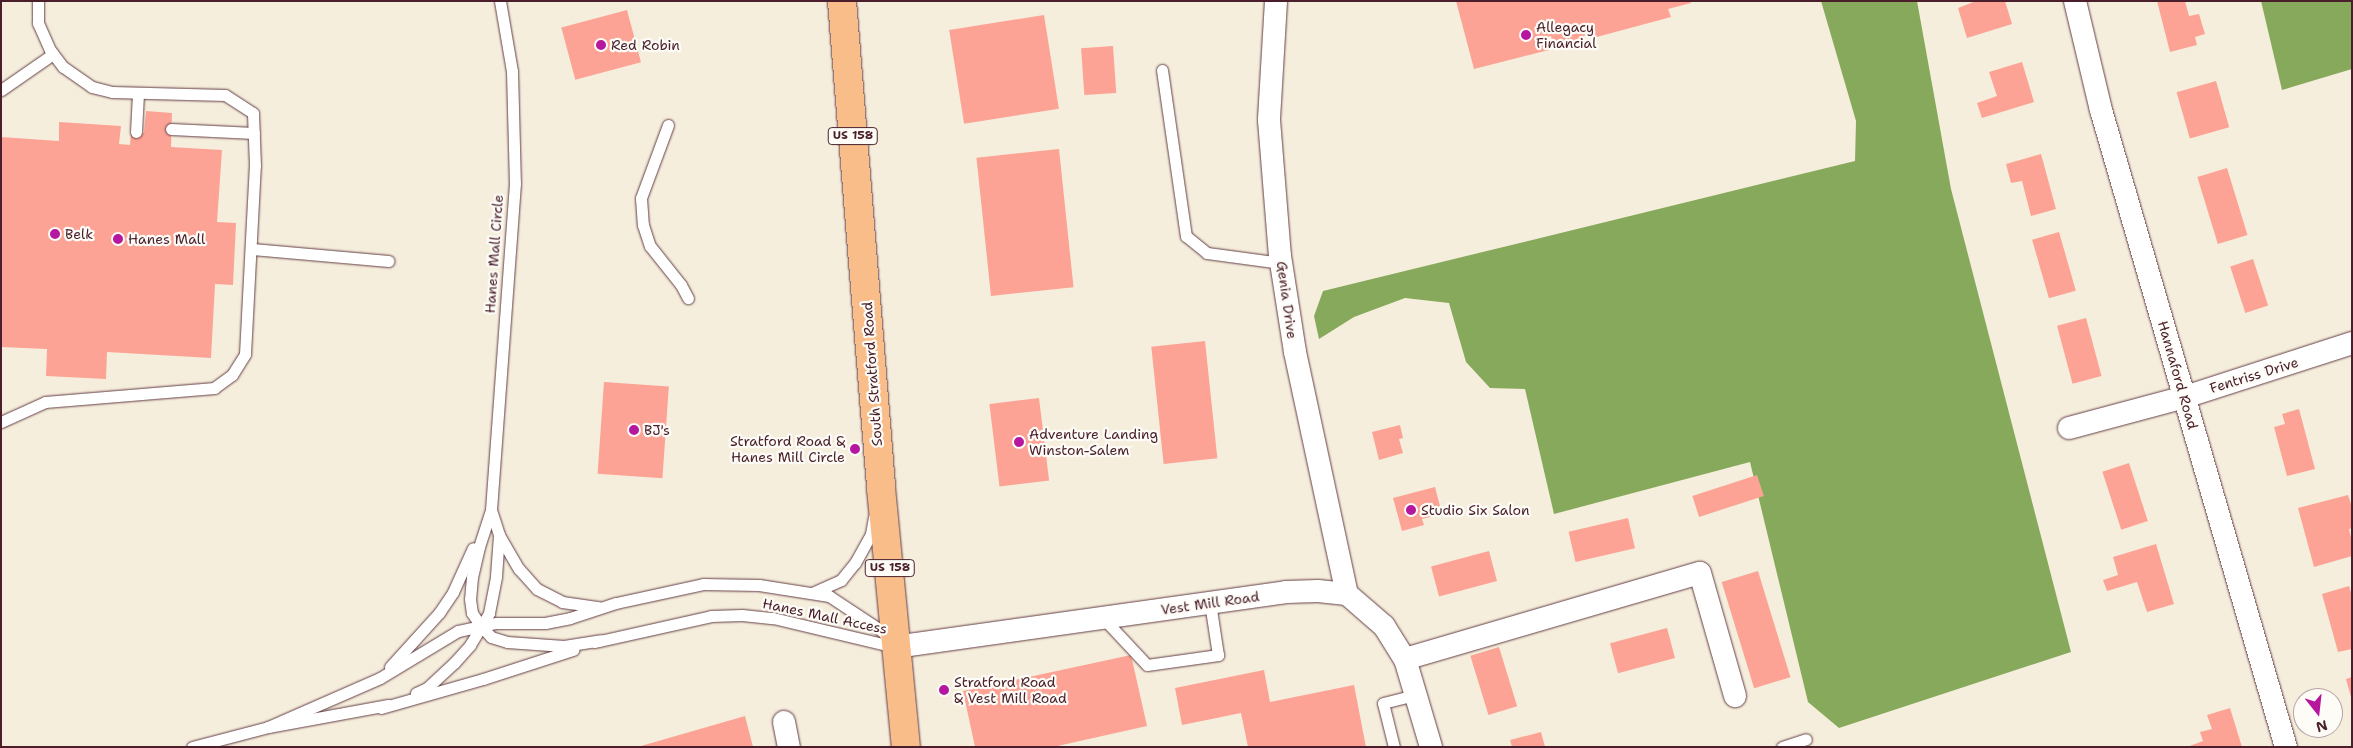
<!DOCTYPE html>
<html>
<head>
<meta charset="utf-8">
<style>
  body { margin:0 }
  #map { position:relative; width:2353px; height:748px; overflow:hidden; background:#f6eedc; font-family:"Shantell Sans",sans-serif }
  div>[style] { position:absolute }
  .forest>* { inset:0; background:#87a95c }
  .building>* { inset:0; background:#fca395; transform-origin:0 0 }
  .roads { filter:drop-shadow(0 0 1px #643e46) drop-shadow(0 0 1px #643e46) }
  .service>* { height:11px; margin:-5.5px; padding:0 5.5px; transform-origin:5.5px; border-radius:5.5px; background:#fff }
  .minor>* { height:22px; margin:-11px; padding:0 11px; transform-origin:11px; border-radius:11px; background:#fff }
  .primary>* { height:28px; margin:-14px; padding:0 14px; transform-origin:14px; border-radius:14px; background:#f8bd89 }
  .dots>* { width:14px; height:14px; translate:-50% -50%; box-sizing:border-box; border:2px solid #fdfcf7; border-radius:50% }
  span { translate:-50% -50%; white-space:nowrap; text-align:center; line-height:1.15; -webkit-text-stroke:4.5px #fdfcf7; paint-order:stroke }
  .shield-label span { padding:1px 4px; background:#fdfcf7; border:1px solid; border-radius:4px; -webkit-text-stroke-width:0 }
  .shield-label { font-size:12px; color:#4a1f2b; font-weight:700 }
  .poi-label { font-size:14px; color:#4a1f2b }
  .left { translate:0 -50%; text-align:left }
  .right { translate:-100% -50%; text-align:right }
  .street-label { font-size:14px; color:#4a1f2b }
  .frame { position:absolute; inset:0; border:2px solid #4a1f2b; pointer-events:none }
  .north { position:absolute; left:2293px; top:688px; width:50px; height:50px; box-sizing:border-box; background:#fdfcf7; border:1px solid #b5a4a5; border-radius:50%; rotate:164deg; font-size:14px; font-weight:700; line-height:20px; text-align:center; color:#4a1f2b }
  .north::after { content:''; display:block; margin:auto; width:18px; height:22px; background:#b5179e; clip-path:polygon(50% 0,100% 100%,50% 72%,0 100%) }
</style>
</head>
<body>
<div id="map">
  <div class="forest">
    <i style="clip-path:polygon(1821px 1px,1917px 1px,1951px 189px,2071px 652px,1839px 728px,1808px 702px,1750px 462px,1554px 514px,1525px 389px,1490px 388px,1466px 362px,1449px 303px,1405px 298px,1354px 317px,1319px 339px,1314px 316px,1323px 291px,1855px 161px,1856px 121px)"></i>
    <i style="clip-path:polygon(2261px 1px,2352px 1px,2352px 69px,2282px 90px)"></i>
  </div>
  <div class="building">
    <i style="clip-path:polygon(1456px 1px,1690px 1px,1691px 3px,1668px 9px,1671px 17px,1593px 38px,1590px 25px,1585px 26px,1587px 34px,1572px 44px,1553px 43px,1551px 36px,1546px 37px,1549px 50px,1474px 69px)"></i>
    <i style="clip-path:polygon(1976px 1px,2005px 1px,2012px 24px,1967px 38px,1958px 8px)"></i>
    <i style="clip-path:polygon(2157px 1px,2185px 1px,2189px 16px,2199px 14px,2205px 34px,2195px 37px,2197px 45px,2170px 52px)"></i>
    <i style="left:627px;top:10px;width:54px;height:68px;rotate:75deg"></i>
    <i style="left:1044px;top:15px;width:95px;height:96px;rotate:81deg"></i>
    <i style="left:1113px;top:46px;width:47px;height:32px;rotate:86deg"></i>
    <i style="clip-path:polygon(2022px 62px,2034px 102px,1982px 118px,1977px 103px,1997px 96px,1989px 72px)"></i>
    <i style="left:2216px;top:81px;width:48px;height:41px;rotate:74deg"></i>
    <i style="clip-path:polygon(146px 111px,172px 113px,171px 147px,222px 150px,217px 222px,236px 223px,233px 285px,215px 284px,211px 358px,107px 352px,106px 379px,46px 376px,47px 349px,1px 347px,1px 137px,59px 141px,59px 122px,121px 126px,119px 144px,130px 145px,131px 132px,144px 133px)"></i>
    <i style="left:1059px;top:149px;width:139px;height:83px;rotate:84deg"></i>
    <i style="clip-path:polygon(2041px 154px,2056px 209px,2031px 216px,2022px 181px,2011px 183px,2006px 164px)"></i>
    <i style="left:2227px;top:168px;width:70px;height:31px;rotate:73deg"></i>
    <i style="left:2059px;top:232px;width:61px;height:28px;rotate:74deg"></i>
    <i style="left:2253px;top:259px;width:49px;height:24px;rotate:72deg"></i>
    <i style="left:2086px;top:318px;width:60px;height:30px;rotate:75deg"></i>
    <i style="left:1205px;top:341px;width:118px;height:54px;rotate:84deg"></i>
    <i style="left:604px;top:382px;width:65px;height:92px;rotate:4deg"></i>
    <i style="left:1039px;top:398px;width:83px;height:50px;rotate:83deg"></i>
    <i style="clip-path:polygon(2299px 409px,2315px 469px,2287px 476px,2274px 427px,2285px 424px,2282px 414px)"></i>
    <i style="clip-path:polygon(1400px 425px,1403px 438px,1399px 439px,1403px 453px,1379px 460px,1372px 432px)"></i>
    <i style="left:2129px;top:463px;width:61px;height:28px;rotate:72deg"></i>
    <i style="left:1757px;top:475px;width:22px;height:68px;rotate:72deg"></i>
    <i style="clip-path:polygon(1435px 487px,1442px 514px,1422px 519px,1424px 525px,1402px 531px,1393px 498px)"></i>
    <i style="clip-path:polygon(2348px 495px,2352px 507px,2352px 528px,2349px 529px,2352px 542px,2352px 556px,2314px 567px,2298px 508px)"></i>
    <i style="left:1628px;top:518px;width:31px;height:61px;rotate:77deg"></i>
    <i style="clip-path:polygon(2156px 544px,2174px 604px,2147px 612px,2137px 582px,2107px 591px,2103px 580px,2118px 575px,2113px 557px)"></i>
    <i style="left:1489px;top:551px;width:31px;height:60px;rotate:75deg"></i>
    <i style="left:1758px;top:571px;width:111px;height:38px;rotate:73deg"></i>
    <i style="clip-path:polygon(2349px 586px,2352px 596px,2352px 649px,2338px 652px,2322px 594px)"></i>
    <i style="left:1667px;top:628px;width:31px;height:59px;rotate:75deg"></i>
    <i style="left:1499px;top:647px;width:62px;height:30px;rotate:73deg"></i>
    <i style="clip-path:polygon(1131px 655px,1147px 726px,1053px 747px,975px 747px,963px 691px)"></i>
    <i style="clip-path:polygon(1264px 670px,1270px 702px,1354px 685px,1366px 747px,1248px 747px,1241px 713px,1182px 725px,1175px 688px)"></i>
    <i style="clip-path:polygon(2352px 677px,2352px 696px,2351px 697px,2346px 679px)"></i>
    <i style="clip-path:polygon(2230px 708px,2242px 747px,2187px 747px,2203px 741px,2200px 732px,2212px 729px,2207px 715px)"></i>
    <i style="clip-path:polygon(745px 716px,753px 747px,641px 747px,641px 746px)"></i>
    <i style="clip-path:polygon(1541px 732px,1545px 747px,1512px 747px,1510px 740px)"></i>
  </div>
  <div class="roads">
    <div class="service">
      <i style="left:500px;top:1px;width:71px;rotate:80.3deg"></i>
      <i style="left:512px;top:71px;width:112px;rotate:88.5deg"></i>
      <i style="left:515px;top:183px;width:328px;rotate:94.2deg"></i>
      <i style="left:491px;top:510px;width:39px;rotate:108deg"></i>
      <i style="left:479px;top:547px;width:31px;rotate:103deg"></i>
      <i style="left:472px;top:577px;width:22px;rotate:95deg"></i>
      <i style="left:470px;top:599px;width:14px;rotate:82deg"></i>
      <i style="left:472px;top:613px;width:14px;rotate:56deg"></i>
      <i style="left:480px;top:625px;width:16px;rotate:47deg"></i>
      <i style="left:491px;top:637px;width:17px;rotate:17deg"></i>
      <i style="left:507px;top:642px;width:57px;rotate:4deg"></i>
      <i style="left:564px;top:646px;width:37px;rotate:-9deg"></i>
      <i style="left:1162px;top:70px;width:168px;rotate:81.8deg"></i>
      <i style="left:1186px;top:236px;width:27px;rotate:39deg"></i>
      <i style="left:1207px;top:253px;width:75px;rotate:7.7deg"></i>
      <i style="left:1px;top:90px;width:63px;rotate:-34.7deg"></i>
      <i style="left:668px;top:125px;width:78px;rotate:110.3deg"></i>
      <i style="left:641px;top:198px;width:27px;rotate:86deg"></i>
      <i style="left:643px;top:225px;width:22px;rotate:72deg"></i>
      <i style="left:650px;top:246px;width:50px;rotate:51.5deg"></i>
      <i style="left:681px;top:285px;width:15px;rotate:62deg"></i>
      <i style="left:171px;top:129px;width:83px;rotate:2.8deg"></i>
      <i style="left:136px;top:132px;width:39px;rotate:-87deg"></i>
      <i style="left:252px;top:249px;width:137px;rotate:5deg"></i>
      <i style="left:1px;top:422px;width:48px;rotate:-24.4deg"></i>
      <i style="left:45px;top:402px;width:170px;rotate:-4.7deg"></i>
      <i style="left:214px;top:388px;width:22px;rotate:-36deg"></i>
      <i style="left:232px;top:375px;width:25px;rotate:-58deg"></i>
      <i style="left:245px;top:354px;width:188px;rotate:-87deg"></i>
      <i style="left:255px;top:166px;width:53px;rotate:-92.2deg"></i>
      <i style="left:253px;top:113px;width:33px;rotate:-147deg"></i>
      <i style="left:225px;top:95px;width:113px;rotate:-178.5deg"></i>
      <i style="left:112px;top:92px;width:21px;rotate:-166deg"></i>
      <i style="left:92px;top:87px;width:35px;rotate:-145deg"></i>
      <i style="left:63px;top:67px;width:21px;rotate:-127deg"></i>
      <i style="left:50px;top:50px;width:30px;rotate:-114deg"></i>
      <i style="left:38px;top:23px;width:22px;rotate:-90deg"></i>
      <i style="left:491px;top:510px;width:26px;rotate:72deg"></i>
      <i style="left:499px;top:535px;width:39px;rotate:60deg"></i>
      <i style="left:519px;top:569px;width:27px;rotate:48deg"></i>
      <i style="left:537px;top:589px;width:28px;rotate:27deg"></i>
      <i style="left:562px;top:602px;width:37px;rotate:8deg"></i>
      <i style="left:812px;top:593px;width:32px;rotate:-24deg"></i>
      <i style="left:841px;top:580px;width:22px;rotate:-51deg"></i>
      <i style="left:855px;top:563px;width:33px;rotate:-61deg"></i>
      <i style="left:871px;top:534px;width:17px;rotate:-80deg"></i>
      <i style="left:1103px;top:618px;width:64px;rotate:46.9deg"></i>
      <i style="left:1147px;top:665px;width:72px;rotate:-8deg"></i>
      <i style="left:1218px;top:655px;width:53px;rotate:-98.7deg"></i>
      <i style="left:595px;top:642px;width:119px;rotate:-12.6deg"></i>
      <i style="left:711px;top:616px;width:31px;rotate:-2deg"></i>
      <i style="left:742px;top:615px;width:31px;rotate:6deg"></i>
      <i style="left:773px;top:618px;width:125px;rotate:13.4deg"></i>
      <i style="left:390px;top:667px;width:73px;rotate:-47.8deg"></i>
      <i style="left:439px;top:613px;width:25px;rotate:-56deg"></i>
      <i style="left:453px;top:592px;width:48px;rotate:-65.6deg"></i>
      <i style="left:416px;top:693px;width:12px;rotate:-24deg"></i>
      <i style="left:427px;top:688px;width:37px;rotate:-43deg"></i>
      <i style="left:454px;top:663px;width:24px;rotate:-48deg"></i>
      <i style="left:470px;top:645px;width:37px;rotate:-59deg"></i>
      <i style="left:489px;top:613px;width:38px;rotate:-79deg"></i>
      <i style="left:496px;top:576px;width:41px;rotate:-85.8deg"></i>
      <i style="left:381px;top:708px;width:106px;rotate:-15.9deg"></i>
      <i style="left:483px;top:679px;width:95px;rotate:-17.9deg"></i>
      <i style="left:268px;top:727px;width:122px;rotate:-23.6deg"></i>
      <i style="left:380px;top:678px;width:91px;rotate:-31.1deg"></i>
      <i style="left:458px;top:631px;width:39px;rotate:-12deg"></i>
      <i style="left:496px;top:623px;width:49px"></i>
      <i style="left:545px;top:623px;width:25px;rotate:-11deg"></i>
      <i style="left:570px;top:618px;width:48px;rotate:-18.1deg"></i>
      <i style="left:616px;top:603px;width:89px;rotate:-12.3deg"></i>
      <i style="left:703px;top:584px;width:56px;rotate:1deg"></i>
      <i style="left:759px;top:585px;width:71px;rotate:8.9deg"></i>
      <i style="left:829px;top:596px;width:64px;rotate:33.4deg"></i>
      <i style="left:882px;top:631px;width:13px;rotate:48deg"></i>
      <i style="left:192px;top:747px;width:79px;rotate:-14.7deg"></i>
      <i style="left:268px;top:727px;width:122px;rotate:-10.4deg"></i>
      <i style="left:1394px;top:747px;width:45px;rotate:-104deg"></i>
      <i style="left:1383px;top:703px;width:34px;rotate:-14deg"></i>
      <i style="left:1782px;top:747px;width:25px;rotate:-18deg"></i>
    </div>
    <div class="minor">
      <i style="left:1276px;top:1px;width:119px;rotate:93.4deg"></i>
      <i style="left:1269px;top:120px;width:136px;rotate:85.4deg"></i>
      <i style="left:1280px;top:256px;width:97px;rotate:81.1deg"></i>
      <i style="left:1295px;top:352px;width:248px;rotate:77.9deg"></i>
      <i style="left:2075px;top:1px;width:112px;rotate:76.6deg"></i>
      <i style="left:2101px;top:110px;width:663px;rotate:73.81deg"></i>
      <i style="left:2069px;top:428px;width:120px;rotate:-15deg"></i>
      <i style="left:2185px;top:397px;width:176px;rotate:-17.9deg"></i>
      <i style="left:895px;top:647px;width:395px;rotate:-8deg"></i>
      <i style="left:1286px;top:592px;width:32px;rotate:-2deg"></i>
      <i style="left:1318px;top:591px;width:29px;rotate:6deg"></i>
      <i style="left:1347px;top:594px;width:49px;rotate:40.9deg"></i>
      <i style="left:1384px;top:626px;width:39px;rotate:58deg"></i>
      <i style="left:1405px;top:659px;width:92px;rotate:73.5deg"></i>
      <i style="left:1405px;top:659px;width:307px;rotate:-16.3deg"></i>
      <i style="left:1700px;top:573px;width:128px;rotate:74.1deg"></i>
      <i style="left:784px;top:722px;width:25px;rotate:79deg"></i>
    </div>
    <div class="primary">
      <i style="left:842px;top:1px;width:489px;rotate:85.4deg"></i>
      <i style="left:881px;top:488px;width:260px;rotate:84.5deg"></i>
    </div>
  </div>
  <div class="dots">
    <i style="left:1526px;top:35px;background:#b5179e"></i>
    <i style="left:601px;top:45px;background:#b5179e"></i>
    <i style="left:55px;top:234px;background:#b5179e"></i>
    <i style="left:118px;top:239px;background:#b5179e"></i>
    <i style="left:634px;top:430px;background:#b5179e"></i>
    <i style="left:1019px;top:442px;background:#b5179e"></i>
    <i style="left:855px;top:449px;background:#b5179e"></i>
    <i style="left:1411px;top:510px;background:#b5179e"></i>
    <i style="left:944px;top:690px;background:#b5179e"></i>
  </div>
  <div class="shield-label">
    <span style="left:853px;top:136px">US 158</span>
    <span style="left:890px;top:568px">US 158</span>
  </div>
  <div class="poi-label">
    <span class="left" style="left:1536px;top:35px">Allegacy<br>Financial</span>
    <span class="left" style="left:611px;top:45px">Red Robin</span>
    <span class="left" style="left:65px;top:234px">Belk</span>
    <span class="left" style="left:128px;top:239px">Hanes Mall</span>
    <span class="left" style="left:644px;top:430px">BJ's</span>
    <span class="left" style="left:1029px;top:442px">Adventure Landing<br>Winston-Salem</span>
    <span class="right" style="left:845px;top:449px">Stratford Road &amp;<br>Hanes Mill Circle</span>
    <span class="left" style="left:1421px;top:510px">Studio Six Salon</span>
    <span class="left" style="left:954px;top:690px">Stratford Road<br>&amp; Vest Mill Road</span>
  </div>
  <div class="street-label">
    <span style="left:494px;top:254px;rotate:-86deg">Hanes Mall Circle</span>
    <span style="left:1287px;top:300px;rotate:82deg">Genia Drive</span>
    <span style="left:872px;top:374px;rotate:-94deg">South Stratford Road</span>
    <span style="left:2178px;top:375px;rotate:74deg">Hannaford Road</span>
    <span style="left:2254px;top:375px;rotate:-17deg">Fentriss Drive</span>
    <span style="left:1210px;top:603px;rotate:-8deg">Vest Mill Road</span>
    <span style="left:825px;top:616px;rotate:12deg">Hanes Mall Access</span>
  </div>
  <div class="frame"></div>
  <div class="north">N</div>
</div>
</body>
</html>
